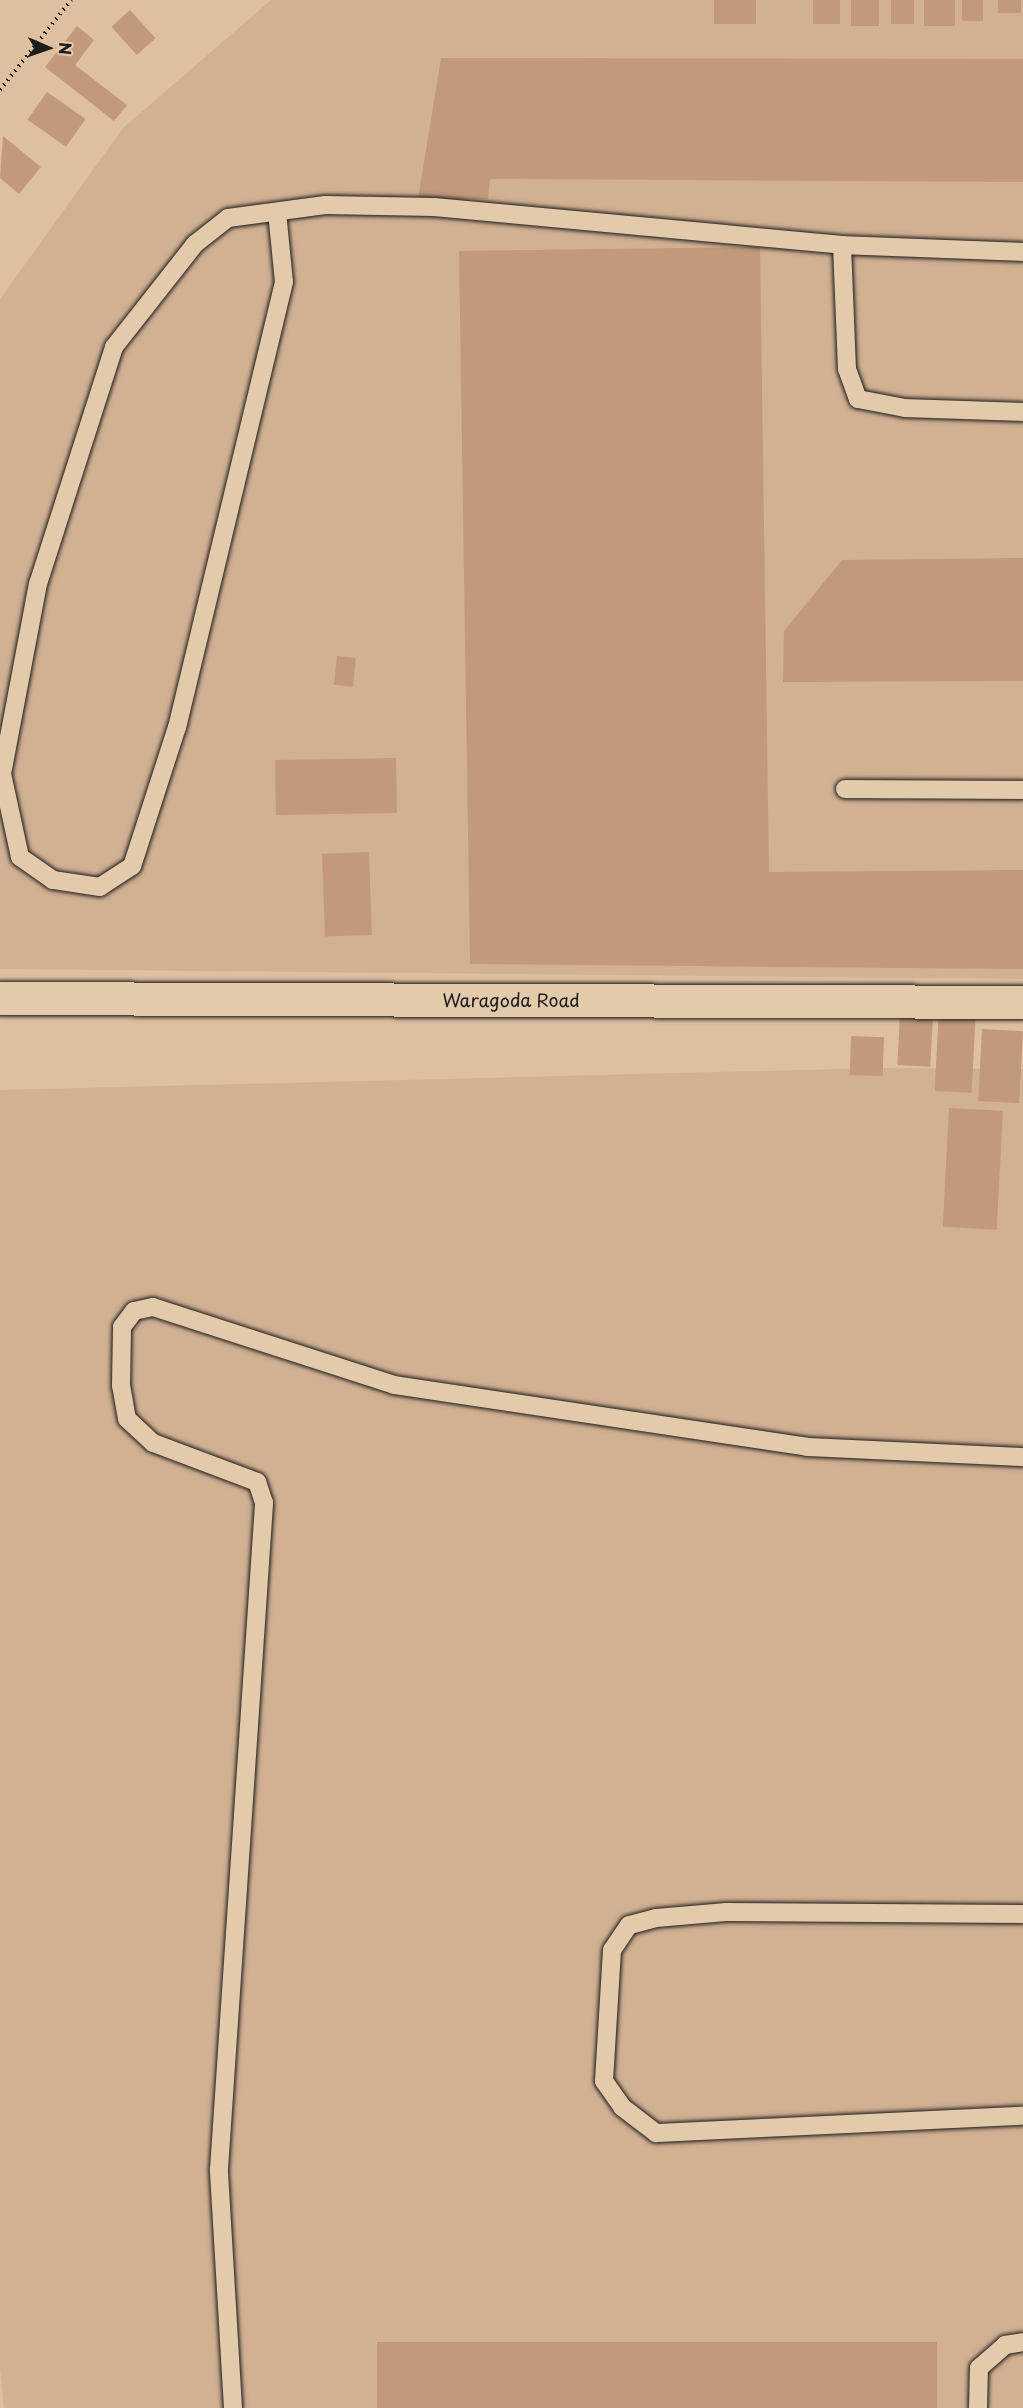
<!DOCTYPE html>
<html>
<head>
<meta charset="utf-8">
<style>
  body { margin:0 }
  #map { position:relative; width:1023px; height:2408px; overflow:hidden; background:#dec0a0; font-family:"Playpen Sans",sans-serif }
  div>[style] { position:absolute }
  .built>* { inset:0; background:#d2b193 }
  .building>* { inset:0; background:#c2997b; transform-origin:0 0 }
  .path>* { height:4px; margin-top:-2px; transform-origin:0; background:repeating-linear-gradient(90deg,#1c1c1c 0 1.5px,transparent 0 6px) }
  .roads { filter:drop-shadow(0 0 2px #1c1c1c) drop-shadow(0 0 2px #1c1c1c) }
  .service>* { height:18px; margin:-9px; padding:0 9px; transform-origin:9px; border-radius:9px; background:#e2caab }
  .minor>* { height:33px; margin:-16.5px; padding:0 16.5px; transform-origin:16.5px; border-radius:16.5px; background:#e2caab }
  span { translate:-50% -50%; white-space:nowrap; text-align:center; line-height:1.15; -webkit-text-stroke:4.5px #e2caab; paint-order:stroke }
  .street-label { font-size:18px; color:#1c1c1c }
  .north { position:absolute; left:18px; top:18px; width:60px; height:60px; -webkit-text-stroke:4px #e2caab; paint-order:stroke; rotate:92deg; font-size:16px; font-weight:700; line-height:24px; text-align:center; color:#1c1c1c }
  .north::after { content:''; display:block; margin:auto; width:21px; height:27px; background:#1c1c1c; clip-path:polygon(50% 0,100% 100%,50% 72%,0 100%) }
</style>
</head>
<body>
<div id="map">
  <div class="built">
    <i style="clip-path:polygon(271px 0,1023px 0,1023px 979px,0 969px,0 299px,123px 128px)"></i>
    <i style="clip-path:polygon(878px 1068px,1023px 1069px,1023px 2408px,4px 2408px,0 2370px,0 1090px)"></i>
  </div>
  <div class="building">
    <i style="left:714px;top:0;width:42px;height:24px"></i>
    <i style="left:813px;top:0;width:27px;height:24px"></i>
    <i style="left:851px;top:0;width:28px;height:26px"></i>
    <i style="left:891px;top:0;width:23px;height:24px"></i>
    <i style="left:924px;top:0;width:31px;height:26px"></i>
    <i style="left:962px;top:0;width:21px;height:21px"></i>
    <i style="left:998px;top:0;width:23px;height:13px"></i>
    <i style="left:130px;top:10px;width:38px;height:25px;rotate:48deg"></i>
    <i style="clip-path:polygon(77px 26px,94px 40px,75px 65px,127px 105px,114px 121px,45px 67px)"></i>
    <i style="clip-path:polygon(441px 58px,1023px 59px,1023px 182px,490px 179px,488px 199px,418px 199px)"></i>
    <i style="left:47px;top:92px;width:47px;height:34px;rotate:35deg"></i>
    <i style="clip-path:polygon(3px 136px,41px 167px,19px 194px,0 178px)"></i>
    <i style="clip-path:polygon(760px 247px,769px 872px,1023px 870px,1023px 969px,470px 964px,459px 251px)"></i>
    <i style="clip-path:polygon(1023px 558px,1023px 681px,783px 682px,784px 631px,842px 560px)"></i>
    <i style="left:337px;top:656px;width:19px;height:29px;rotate:6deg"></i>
    <i style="left:396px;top:758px;width:55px;height:121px;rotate:89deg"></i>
    <i style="left:369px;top:852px;width:83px;height:47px;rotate:88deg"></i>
    <i style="left:939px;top:1008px;width:37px;height:83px;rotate:3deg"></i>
    <i style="left:900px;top:1014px;width:33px;height:51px;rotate:3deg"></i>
    <i style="left:982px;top:1029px;width:41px;height:72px;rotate:3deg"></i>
    <i style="left:851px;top:1036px;width:33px;height:39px;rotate:2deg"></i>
    <i style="left:949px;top:1108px;width:54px;height:119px;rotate:3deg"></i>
    <i style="left:937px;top:2342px;width:66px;height:560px;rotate:90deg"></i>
  </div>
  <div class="path">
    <i style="left:0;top:90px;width:115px;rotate:-51.7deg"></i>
  </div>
  <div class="roads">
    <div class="service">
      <i style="left:277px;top:212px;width:70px;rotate:84.3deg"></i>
      <i style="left:284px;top:282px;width:458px;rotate:103.5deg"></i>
      <i style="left:177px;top:727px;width:146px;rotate:107.9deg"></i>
      <i style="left:132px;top:866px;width:38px;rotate:147deg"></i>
      <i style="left:100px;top:887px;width:48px;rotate:-171.5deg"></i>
      <i style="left:53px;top:880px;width:40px;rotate:-145.1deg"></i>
      <i style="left:20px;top:857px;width:85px;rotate:-102.2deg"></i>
      <i style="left:2px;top:774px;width:193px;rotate:-79.3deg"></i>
      <i style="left:38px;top:584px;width:249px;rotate:-72.2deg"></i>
      <i style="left:114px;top:347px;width:131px;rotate:-51.8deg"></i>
      <i style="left:195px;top:244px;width:42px;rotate:-38.2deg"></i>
      <i style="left:228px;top:218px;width:98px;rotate:-7.6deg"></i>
      <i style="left:325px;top:205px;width:109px;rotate:1.1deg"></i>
      <i style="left:434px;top:207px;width:410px;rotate:5.3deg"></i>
      <i style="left:842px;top:245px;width:181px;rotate:2.2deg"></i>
      <i style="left:842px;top:245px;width:124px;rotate:87.7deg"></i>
      <i style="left:847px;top:369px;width:32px;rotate:70deg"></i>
      <i style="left:858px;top:399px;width:48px;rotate:10.8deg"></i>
      <i style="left:905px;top:408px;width:118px;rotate:1.9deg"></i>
      <i style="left:845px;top:789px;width:178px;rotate:0.3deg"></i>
      <i style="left:1023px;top:1914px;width:297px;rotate:-179.6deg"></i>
      <i style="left:726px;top:1912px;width:70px;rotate:175.1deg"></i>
      <i style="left:656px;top:1918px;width:28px;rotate:165deg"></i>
      <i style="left:629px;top:1925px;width:30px;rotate:124deg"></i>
      <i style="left:612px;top:1950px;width:131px;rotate:93.5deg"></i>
      <i style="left:604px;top:2081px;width:32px;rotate:55deg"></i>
      <i style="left:622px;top:2107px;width:43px;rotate:37.4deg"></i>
      <i style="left:656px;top:2133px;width:367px;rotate:-2.7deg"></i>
      <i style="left:233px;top:2408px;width:239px;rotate:-93.4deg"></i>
      <i style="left:219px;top:2169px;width:668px;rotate:-86.13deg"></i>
      <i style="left:264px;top:1503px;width:22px;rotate:-108deg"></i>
      <i style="left:257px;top:1482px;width:111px;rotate:-159.4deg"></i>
      <i style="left:153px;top:1443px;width:35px;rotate:-137deg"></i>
      <i style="left:127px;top:1419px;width:34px;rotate:-100deg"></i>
      <i style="left:121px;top:1386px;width:59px;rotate:-89deg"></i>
      <i style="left:122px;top:1327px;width:20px;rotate:-53deg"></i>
      <i style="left:134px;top:1311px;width:19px;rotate:-12deg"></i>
      <i style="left:153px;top:1307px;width:253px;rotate:17.9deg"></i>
      <i style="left:394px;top:1385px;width:418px;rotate:8.5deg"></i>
      <i style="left:807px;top:1447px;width:216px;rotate:2.7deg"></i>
      <i style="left:978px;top:2408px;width:40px;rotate:-88.6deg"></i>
      <i style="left:979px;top:2368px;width:35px;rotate:-41deg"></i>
      <i style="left:1005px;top:2345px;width:18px;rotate:-9deg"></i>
    </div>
    <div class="minor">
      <i style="left:0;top:998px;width:1023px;rotate:0.22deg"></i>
    </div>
  </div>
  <div class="street-label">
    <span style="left:511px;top:1000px">Waragoda Road</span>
  </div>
  <div class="north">N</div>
</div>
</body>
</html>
